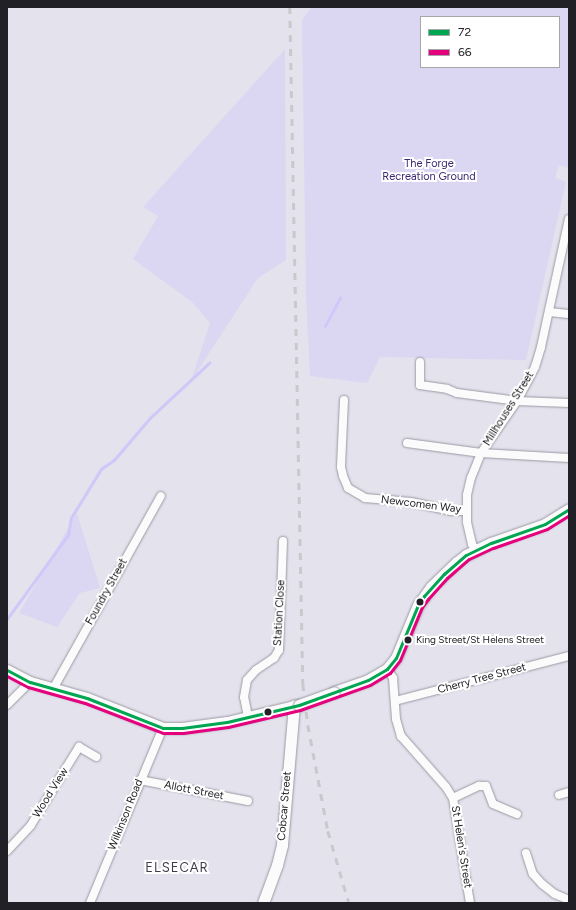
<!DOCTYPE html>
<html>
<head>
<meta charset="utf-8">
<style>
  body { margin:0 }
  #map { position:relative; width:576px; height:910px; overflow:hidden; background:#e4e2ed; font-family:Figtree,sans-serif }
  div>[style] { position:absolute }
  .green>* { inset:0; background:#dbd7f3 }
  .stream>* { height:2.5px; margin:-1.25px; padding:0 1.25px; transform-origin:1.25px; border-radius:1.25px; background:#cfc8f8 }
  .roads { filter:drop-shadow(0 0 1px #9b99a2) drop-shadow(0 0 1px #9b99a2) }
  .street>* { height:8px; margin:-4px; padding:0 4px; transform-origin:4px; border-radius:4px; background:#fbfbfc }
  .secondary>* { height:11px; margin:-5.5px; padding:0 5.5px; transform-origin:5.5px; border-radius:5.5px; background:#fbfbfc }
  .rail>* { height:2.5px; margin-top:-1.25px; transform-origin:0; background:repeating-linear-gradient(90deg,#c9c8cc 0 7px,transparent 0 14px) }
  .bridges { filter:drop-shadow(0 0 1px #9b99a2) drop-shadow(0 0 1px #9b99a2) }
  .secondary-bridge>* { height:11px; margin:-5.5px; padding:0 5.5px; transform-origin:5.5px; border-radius:5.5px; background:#fbfbfc }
  .bus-1>* { height:3px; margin:-1.5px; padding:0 1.5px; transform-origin:1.5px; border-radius:1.5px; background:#00a651 }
  .bus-2>* { height:3px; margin:-1.5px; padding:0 1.5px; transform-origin:1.5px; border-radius:1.5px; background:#e5007d }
  .dots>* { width:11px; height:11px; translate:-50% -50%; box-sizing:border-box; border:2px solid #fff; border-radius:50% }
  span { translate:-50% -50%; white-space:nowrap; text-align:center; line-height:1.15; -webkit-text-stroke:4px #fff; paint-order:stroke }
  .bus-label { font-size:10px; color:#202026 }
  .left { translate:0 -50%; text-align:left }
  .park-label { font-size:11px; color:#3b2870 }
  .street-label { font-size:11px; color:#202026 }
  .quarter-label { font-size:13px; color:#3e3c4b; letter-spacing:1px }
  .frame { position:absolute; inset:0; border:8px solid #202026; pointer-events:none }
  .legend { position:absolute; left:420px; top:16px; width:140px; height:52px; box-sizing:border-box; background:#fff; border:1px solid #a6a6a8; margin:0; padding:5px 7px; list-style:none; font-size:12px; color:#202026 }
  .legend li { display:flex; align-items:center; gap:8px; height:20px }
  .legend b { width:20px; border:1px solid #a6a6a8 }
</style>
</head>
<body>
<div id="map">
  <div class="green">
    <i style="clip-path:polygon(evenodd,312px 7px,569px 7px,569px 168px,559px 165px,555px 178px,566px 182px,526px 360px,380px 357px,367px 383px,310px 376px,306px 297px,302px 20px,312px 7px,421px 17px,559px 17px,559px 67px,421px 67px,421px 17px)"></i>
    <i style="clip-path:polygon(285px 49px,286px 260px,258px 278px,191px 381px,210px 323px,192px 302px,133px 259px,158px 216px,143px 207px)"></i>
    <i style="clip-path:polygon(77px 513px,100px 588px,80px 593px,57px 627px,19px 613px)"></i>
  </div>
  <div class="stream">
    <i style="left:325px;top:326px;width:32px;rotate:-62deg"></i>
    <i style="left:7px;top:619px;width:104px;rotate:-54deg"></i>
    <i style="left:68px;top:535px;width:17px;rotate:-80deg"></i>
    <i style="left:71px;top:518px;width:57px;rotate:-58.5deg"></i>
    <i style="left:101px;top:469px;width:16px;rotate:-35deg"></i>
    <i style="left:114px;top:460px;width:55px;rotate:-49.4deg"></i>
    <i style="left:150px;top:418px;width:81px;rotate:-43deg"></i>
  </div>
  <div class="roads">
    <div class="street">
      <i style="left:549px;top:312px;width:20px;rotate:6deg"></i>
      <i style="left:420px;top:362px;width:23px;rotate:90deg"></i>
      <i style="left:420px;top:385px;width:27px;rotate:8deg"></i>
      <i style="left:447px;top:389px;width:11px;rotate:22deg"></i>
      <i style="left:457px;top:393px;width:61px;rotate:7.6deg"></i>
      <i style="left:517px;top:401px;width:52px;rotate:2.2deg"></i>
      <i style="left:344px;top:400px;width:67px;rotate:92.6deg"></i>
      <i style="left:341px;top:467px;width:9px;rotate:77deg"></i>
      <i style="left:343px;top:476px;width:13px;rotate:67deg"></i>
      <i style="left:348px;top:488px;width:20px;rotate:30deg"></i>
      <i style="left:365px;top:498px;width:46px;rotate:5deg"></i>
      <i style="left:411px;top:502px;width:41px;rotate:12.7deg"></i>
      <i style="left:451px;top:511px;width:15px"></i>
      <i style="left:407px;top:443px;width:75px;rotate:7.7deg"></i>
      <i style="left:481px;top:453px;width:88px;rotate:3.3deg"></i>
      <i style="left:476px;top:550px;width:7px;rotate:-124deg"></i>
      <i style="left:472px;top:544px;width:23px;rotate:-103deg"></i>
      <i style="left:467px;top:522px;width:27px;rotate:-90deg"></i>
      <i style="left:467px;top:495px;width:17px;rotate:-77deg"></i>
      <i style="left:471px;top:478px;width:27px;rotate:-68deg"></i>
      <i style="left:481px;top:453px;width:63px;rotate:-55.3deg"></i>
      <i style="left:517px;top:401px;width:38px;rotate:-62deg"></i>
      <i style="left:535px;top:367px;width:21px;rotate:-73deg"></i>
      <i style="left:541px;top:347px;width:131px;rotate:-77.7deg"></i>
      <i style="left:387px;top:669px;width:11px;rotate:56deg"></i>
      <i style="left:393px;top:678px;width:41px;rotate:85.8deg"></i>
      <i style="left:396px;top:719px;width:18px;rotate:74deg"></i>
      <i style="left:401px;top:736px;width:68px;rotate:48.6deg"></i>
      <i style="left:446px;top:787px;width:13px;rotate:58deg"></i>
      <i style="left:453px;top:798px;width:106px;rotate:80.8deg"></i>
      <i style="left:53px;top:689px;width:221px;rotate:-60.8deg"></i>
      <i style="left:395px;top:701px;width:180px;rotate:-14.5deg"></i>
      <i style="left:7px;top:705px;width:33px;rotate:-45deg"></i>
      <i style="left:248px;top:717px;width:20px;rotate:-101deg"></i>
      <i style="left:244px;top:697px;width:17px;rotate:-80deg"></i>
      <i style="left:247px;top:680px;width:13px;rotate:-48deg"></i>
      <i style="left:256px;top:670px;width:22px;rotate:-34deg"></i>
      <i style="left:274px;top:658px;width:9px;rotate:-58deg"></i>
      <i style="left:279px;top:650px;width:109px;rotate:-87.9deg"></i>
      <i style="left:140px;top:780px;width:110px;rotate:11deg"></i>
      <i style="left:559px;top:795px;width:10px;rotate:-17deg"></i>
      <i style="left:453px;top:798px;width:29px;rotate:-25deg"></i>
      <i style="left:479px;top:786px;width:7px"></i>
      <i style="left:486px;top:786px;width:19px;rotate:69deg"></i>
      <i style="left:493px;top:804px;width:26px;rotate:23deg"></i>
      <i style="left:7px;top:851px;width:35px;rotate:-47deg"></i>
      <i style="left:31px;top:825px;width:92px;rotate:-58.4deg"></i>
      <i style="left:79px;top:747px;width:20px;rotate:30deg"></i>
      <i style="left:526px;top:853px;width:22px;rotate:72deg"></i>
      <i style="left:533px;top:874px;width:13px;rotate:48deg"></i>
      <i style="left:542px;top:884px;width:16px;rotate:38deg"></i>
      <i style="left:555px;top:894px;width:15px;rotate:23deg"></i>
      <i style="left:90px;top:903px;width:190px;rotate:-67.4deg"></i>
    </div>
    <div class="secondary">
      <i style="left:7px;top:670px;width:26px;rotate:28deg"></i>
      <i style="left:30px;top:682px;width:59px;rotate:15.7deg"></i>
      <i style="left:87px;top:698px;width:82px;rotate:21.5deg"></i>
      <i style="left:163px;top:728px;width:19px"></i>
      <i style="left:182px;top:728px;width:45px;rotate:-7.6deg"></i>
      <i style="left:227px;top:722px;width:74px;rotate:-13.3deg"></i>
      <i style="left:334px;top:692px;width:36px;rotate:-19deg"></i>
      <i style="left:368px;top:680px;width:22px;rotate:-30deg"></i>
      <i style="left:387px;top:669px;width:14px;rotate:-51deg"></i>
      <i style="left:396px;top:658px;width:57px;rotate:-67.5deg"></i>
      <i style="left:418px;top:605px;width:22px;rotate:-54deg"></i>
      <i style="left:431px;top:587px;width:36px;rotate:-44deg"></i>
      <i style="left:457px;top:562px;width:11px;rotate:-38deg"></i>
      <i style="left:466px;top:555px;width:28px;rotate:-26deg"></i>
      <i style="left:491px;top:543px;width:57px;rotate:-19.4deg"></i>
      <i style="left:545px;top:524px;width:28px;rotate:-32deg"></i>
      <i style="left:263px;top:903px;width:40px;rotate:-69.8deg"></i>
      <i style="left:277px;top:865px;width:21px;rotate:-76deg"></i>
      <i style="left:282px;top:845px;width:140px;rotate:-85.1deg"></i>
    </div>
  </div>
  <div class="rail">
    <i style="left:290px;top:7px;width:677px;rotate:88.9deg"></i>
    <i style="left:303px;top:684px;width:41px;rotate:83deg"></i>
    <i style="left:308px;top:725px;width:108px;rotate:79.3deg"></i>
    <i style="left:328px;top:831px;width:75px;rotate:73.7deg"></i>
  </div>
  <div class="bridges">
    <div class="secondary-bridge">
      <i style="left:299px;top:705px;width:37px;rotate:-20deg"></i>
    </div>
  </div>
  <div class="bus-1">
    <i style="left:7px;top:670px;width:26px;rotate:28deg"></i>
    <i style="left:30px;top:682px;width:59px;rotate:15.7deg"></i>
    <i style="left:87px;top:698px;width:82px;rotate:21.5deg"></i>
    <i style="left:163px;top:728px;width:19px"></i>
    <i style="left:182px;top:728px;width:45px;rotate:-7.6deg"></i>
    <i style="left:227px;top:722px;width:74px;rotate:-13.3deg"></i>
    <i style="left:299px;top:705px;width:73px;rotate:-19.9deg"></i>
    <i style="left:368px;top:680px;width:22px;rotate:-30deg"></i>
    <i style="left:387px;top:669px;width:14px;rotate:-51deg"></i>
    <i style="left:396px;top:658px;width:57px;rotate:-67.5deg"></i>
    <i style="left:418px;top:605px;width:11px;rotate:-56deg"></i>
    <i style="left:424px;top:596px;width:30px;rotate:-48deg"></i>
    <i style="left:444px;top:574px;width:29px;rotate:-41deg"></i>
    <i style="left:466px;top:555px;width:28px;rotate:-26deg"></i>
    <i style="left:491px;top:543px;width:57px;rotate:-19.4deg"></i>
    <i style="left:545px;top:524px;width:28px;rotate:-32deg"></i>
  </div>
  <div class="bus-2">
    <i style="left:7px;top:676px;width:24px;rotate:28deg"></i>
    <i style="left:28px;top:687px;width:59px;rotate:15.7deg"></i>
    <i style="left:85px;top:703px;width:84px;rotate:21deg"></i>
    <i style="left:163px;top:733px;width:20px"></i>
    <i style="left:183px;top:733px;width:45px;rotate:-7.6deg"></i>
    <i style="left:228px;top:727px;width:74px;rotate:-13.3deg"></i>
    <i style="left:300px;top:710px;width:74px;rotate:-19.7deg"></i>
    <i style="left:370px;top:685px;width:23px;rotate:-31deg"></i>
    <i style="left:390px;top:673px;width:16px;rotate:-52deg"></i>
    <i style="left:400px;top:660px;width:57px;rotate:-67.5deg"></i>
    <i style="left:422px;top:607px;width:10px;rotate:-53deg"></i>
    <i style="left:428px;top:599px;width:28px;rotate:-48deg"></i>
    <i style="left:447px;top:578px;width:29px;rotate:-41deg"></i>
    <i style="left:469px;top:559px;width:26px;rotate:-25deg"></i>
    <i style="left:493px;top:548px;width:57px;rotate:-19.4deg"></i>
    <i style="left:547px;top:529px;width:26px;rotate:-32deg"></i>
  </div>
  <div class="dots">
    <i style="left:420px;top:602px;background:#202026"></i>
    <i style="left:408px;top:640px;background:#202026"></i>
    <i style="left:268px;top:712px;background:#202026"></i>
  </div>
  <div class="bus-label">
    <span class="left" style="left:416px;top:640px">King Street/St Helens Street</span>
  </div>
  <div class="park-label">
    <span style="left:429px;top:171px">The Forge<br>Recreation Ground</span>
  </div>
  <div class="street-label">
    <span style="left:509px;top:409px;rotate:-58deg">Millhouses Street</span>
    <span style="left:421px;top:505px;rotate:7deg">Newcomen Way</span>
    <span style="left:107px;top:592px;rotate:-61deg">Foundry Street</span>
    <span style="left:280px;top:613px;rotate:-87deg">Station Close</span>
    <span style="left:482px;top:679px;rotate:-15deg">Cherry Tree Street</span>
    <span style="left:194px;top:791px;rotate:11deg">Allott Street</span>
    <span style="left:51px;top:793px;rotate:-58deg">Wood View</span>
    <span style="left:285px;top:806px;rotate:-85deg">Cobcar Street</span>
    <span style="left:126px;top:815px;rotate:-68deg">Wilkinson Road</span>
    <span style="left:461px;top:847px;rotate:81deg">St Helen's Street</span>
  </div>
  <div class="quarter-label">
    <span style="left:177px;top:868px">ELSECAR</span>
  </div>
  <div class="frame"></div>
  <ul class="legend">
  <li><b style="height:5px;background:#00a651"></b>72</li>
  <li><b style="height:5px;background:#e5007d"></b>66</li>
  </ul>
</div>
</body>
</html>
